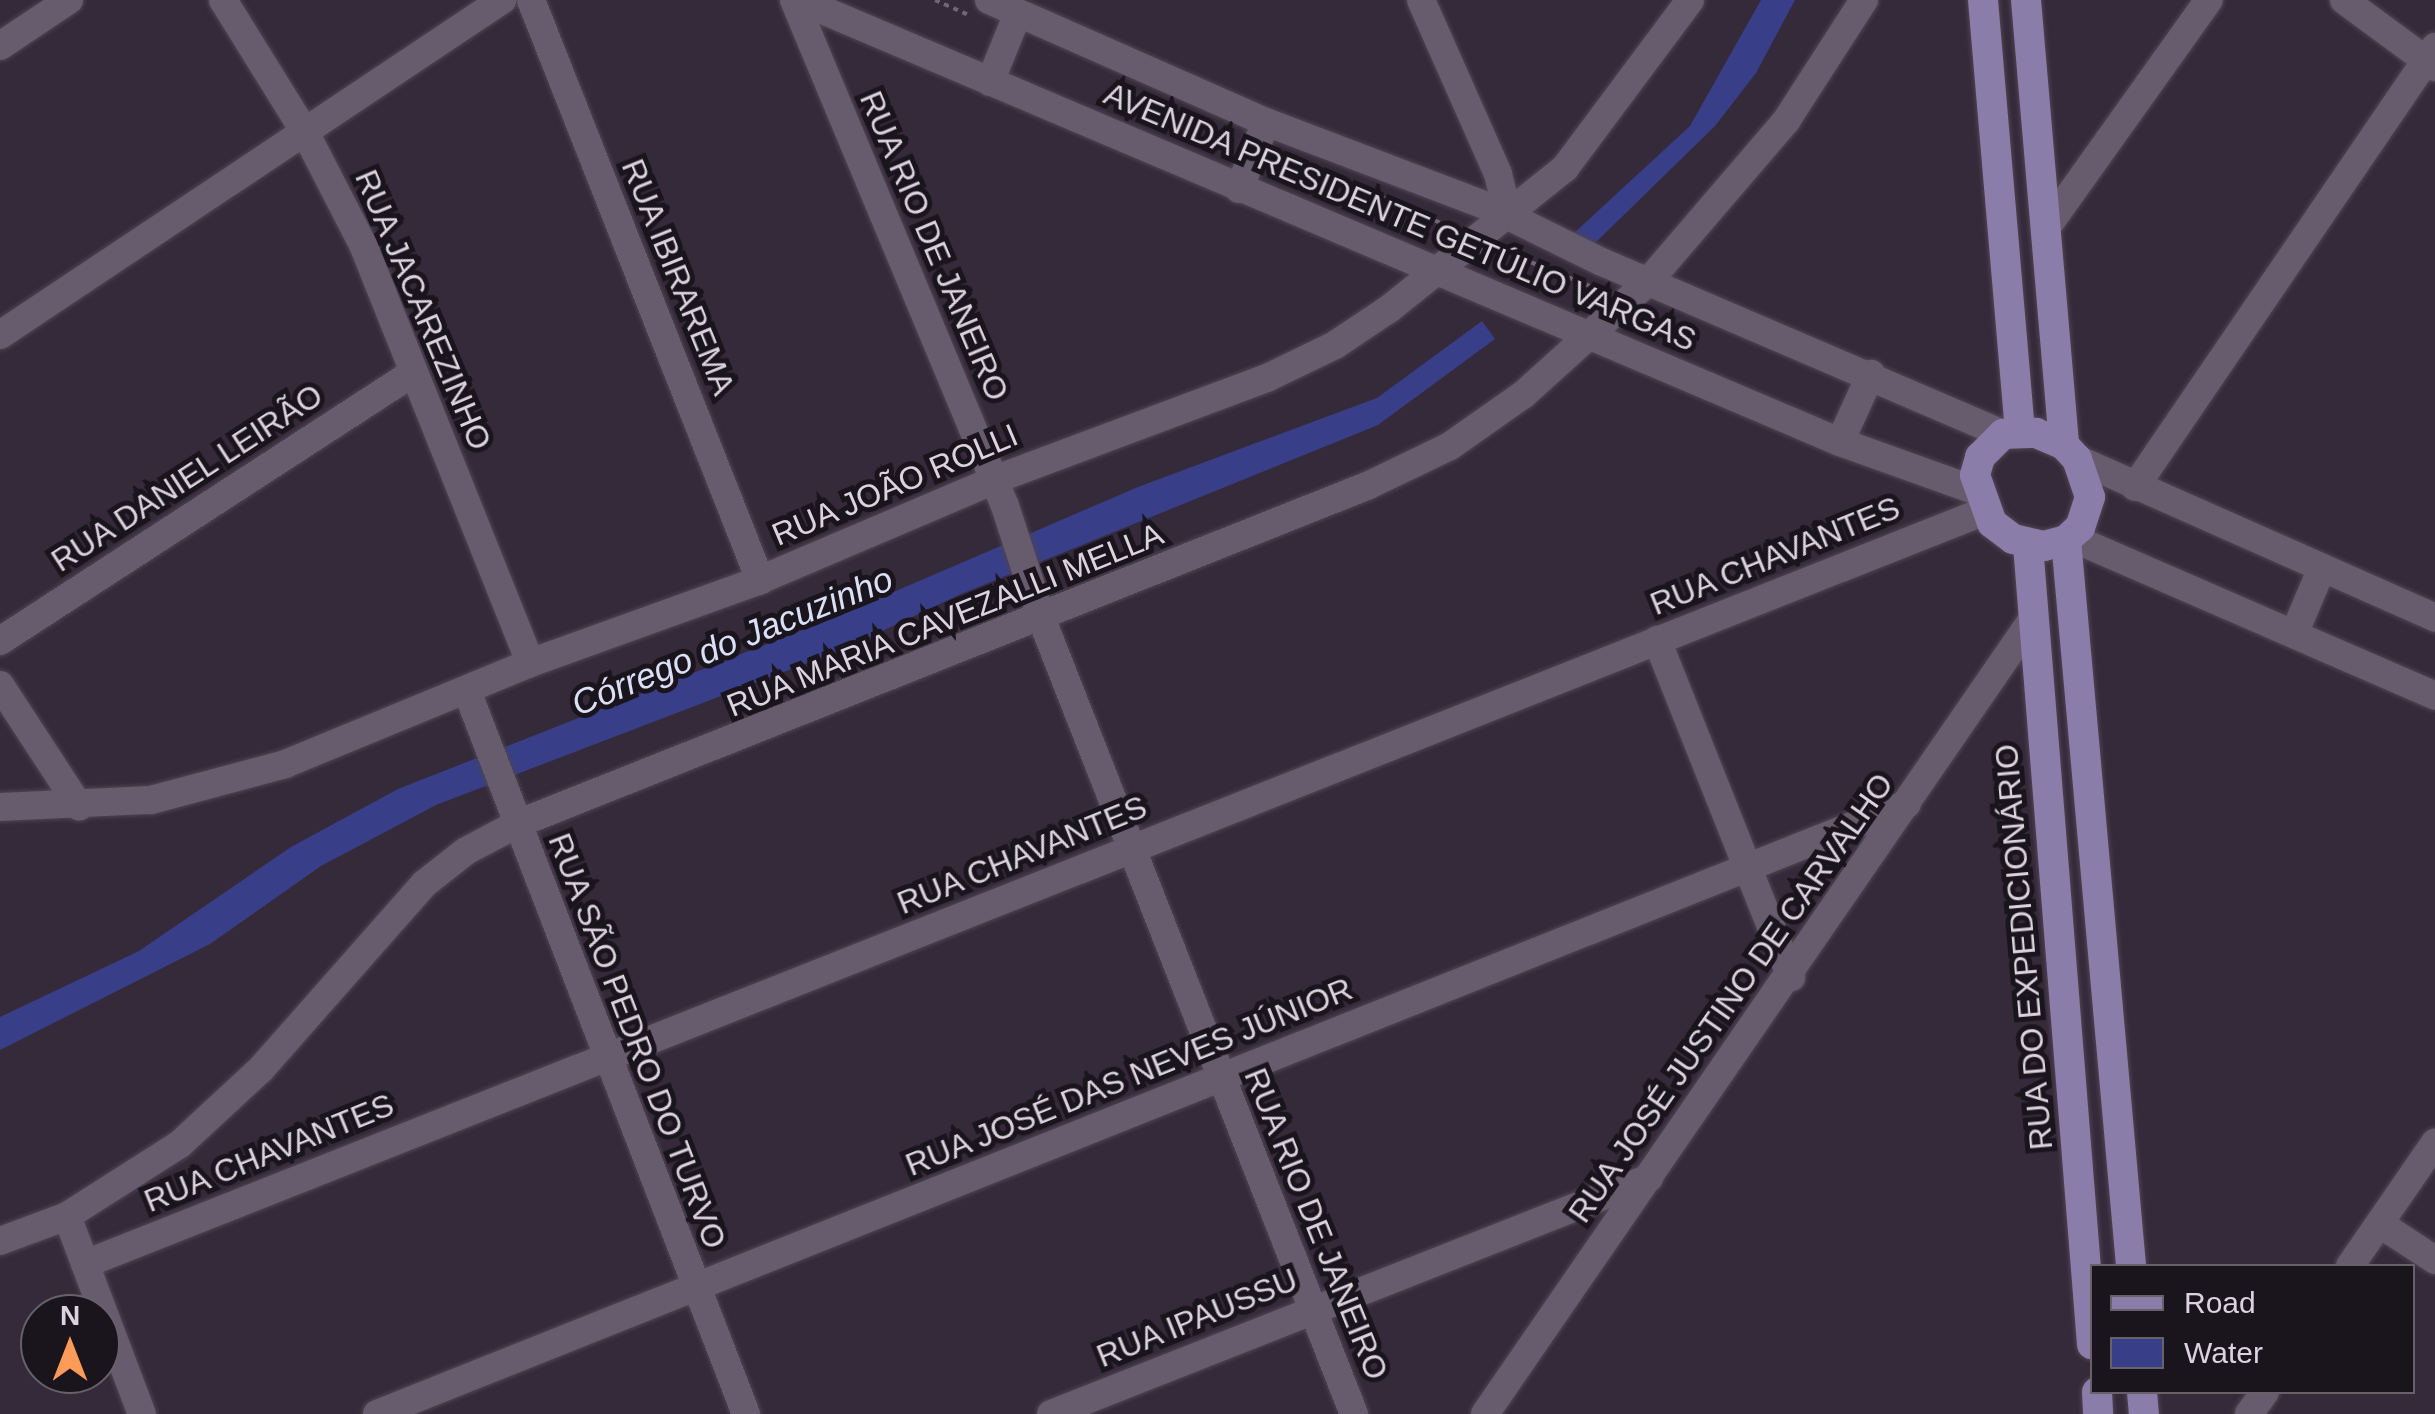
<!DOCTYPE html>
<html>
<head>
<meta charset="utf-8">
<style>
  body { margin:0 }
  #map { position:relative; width:2435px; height:1414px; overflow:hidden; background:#352a3a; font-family:Arial,sans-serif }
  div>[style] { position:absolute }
  .water>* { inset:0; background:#383f88 }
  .path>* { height:4px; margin-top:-2px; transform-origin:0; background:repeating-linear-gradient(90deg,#706674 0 5px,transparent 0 10px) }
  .roads { filter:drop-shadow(0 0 2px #4e4552) drop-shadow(0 0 2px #4e4552) }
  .minor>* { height:28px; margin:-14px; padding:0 14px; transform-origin:14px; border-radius:14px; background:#675c6d }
  .major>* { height:30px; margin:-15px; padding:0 15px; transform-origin:15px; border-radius:15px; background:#8a7daa }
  span { translate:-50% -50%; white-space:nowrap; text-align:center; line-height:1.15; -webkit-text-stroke:10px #1a151c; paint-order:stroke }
  .street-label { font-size:32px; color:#dbd4de }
  .water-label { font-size:35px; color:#dbe0f6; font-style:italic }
  .legend { position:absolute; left:2090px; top:1264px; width:325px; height:130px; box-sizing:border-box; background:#1a151c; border:2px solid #67616a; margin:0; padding:12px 18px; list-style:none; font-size:30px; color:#dbd4de }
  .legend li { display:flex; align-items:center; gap:20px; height:50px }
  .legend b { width:50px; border:2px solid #67616a }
  .north { position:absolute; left:20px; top:1294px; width:100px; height:100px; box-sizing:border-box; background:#1a151c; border:2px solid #67616a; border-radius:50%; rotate:0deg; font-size:28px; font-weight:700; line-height:40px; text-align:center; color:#dbd4de }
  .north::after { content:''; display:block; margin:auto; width:35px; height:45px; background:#fe9b59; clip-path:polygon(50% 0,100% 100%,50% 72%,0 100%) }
</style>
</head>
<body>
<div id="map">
  <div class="water">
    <i style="clip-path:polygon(1761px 0,1795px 0,1756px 73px,1715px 126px,1590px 248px,1573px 234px,1690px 126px)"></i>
    <i style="clip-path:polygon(1482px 321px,1495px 339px,1378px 425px,961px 594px,844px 649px,436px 805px,321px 866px,210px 944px,0 1050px,0 1017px,139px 951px,291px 847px,398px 789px,833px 618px,1138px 487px,1377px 398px)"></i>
  </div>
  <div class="path">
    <i style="left:935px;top:0;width:37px;rotate:24deg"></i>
    <i style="left:1353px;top:184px;width:111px;rotate:24deg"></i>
    <i style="left:1503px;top:251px;width:96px;rotate:22deg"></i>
  </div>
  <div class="roads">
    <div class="minor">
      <i style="left:223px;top:0;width:155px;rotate:58.2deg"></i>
      <i style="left:305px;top:132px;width:129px;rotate:62.8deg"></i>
      <i style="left:364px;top:247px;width:448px;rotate:68.2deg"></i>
      <i style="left:531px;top:0;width:624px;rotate:68.45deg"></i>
      <i style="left:794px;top:0;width:548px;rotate:67.36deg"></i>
      <i style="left:1005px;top:506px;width:120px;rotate:72deg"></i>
      <i style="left:1042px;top:620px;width:853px;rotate:68.55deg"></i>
      <i style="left:799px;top:0;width:1131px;rotate:23.01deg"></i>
      <i style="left:1840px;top:442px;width:145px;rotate:19.7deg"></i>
      <i style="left:989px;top:0;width:303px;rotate:23.8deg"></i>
      <i style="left:1266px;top:122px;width:240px;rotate:20.8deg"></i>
      <i style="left:1490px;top:207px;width:125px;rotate:26.2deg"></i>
      <i style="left:1602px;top:262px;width:436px;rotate:23.2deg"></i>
      <i style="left:1421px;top:0;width:190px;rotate:66.1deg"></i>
      <i style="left:1498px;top:174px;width:42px;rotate:76.3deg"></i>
      <i style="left:2344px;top:0;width:113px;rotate:36.4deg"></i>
      <i style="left:0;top:46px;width:83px;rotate:-33.7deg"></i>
      <i style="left:990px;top:82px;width:74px;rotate:-67.9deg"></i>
      <i style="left:1239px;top:189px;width:72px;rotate:-68.1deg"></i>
      <i style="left:2049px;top:224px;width:275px;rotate:-54.5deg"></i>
      <i style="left:0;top:335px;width:604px;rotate:-33.72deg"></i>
      <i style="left:1840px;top:442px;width:75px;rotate:-65.5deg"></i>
      <i style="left:2077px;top:459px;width:392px;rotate:23.9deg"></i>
      <i style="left:2135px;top:487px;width:533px;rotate:-55.71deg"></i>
      <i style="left:2070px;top:537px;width:398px;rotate:23.5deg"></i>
      <i style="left:2294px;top:634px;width:72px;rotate:-67deg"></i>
      <i style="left:1657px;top:640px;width:363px;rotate:68.3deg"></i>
      <i style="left:0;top:641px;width:491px;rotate:-33deg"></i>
      <i style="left:0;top:685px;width:145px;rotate:56.9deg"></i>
      <i style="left:467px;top:691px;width:775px;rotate:68.9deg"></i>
      <i style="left:0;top:807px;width:151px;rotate:-2.7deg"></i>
      <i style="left:151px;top:800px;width:139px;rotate:-15deg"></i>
      <i style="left:285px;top:764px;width:265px;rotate:-22.4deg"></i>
      <i style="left:530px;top:663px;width:245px;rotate:-19.8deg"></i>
      <i style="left:760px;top:580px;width:254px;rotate:-23.1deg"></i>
      <i style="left:994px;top:480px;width:291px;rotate:-20.5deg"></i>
      <i style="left:1267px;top:378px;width:76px;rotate:-25.9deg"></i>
      <i style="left:1335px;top:345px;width:65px;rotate:-33.7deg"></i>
      <i style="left:1389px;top:309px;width:226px;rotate:-38.7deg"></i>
      <i style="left:1565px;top:168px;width:209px;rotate:-53.3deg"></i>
      <i style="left:67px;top:1216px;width:212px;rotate:69.3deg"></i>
      <i style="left:2380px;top:1224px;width:66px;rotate:33.2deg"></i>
      <i style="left:0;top:1241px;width:72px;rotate:-20.5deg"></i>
      <i style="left:67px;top:1216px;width:134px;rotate:-32.5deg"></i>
      <i style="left:180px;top:1144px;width:110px;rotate:-42.8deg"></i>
      <i style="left:261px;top:1069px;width:247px;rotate:-48.6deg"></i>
      <i style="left:424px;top:884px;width:53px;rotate:-38.2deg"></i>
      <i style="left:466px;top:851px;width:58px;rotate:-27.9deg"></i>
      <i style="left:517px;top:824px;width:915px;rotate:-21.69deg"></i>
      <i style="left:1367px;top:486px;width:92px;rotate:-25.7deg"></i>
      <i style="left:1450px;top:446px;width:90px;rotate:-35.1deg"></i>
      <i style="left:1524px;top:394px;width:167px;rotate:-42.1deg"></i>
      <i style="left:1648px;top:282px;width:212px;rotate:-49.4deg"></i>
      <i style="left:1786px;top:121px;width:144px;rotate:-57.2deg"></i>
      <i style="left:85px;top:1264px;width:2044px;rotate:-21.62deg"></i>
      <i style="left:2350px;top:1266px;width:150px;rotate:-55.4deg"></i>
      <i style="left:377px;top:1414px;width:1647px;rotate:-21.74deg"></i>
      <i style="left:1051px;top:1414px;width:643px;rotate:-21.54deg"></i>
      <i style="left:1485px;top:1414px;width:964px;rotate:-55.44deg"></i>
      <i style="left:2249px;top:1414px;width:27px;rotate:-54deg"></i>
    </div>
    <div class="major">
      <i style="left:1983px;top:0;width:434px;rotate:85.1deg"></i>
      <i style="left:2026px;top:0;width:447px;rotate:85.1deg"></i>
      <i style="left:2036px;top:433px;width:30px;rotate:23deg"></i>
      <i style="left:2064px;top:445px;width:19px;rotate:47deg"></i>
      <i style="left:2077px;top:459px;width:40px;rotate:71.1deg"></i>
      <i style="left:2090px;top:497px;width:32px;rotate:108deg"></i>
      <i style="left:2080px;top:527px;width:19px;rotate:137deg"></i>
      <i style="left:2066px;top:540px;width:23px;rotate:165deg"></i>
      <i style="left:2044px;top:546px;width:32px;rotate:-167deg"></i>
      <i style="left:2013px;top:539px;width:26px;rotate:-143deg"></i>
      <i style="left:1992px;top:523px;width:51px;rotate:-109.5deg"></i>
      <i style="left:1975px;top:475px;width:19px;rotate:-74deg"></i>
      <i style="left:1980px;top:457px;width:33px;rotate:-45deg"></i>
      <i style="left:2003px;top:434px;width:33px;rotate:-2deg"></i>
      <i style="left:2066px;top:540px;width:729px;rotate:84.88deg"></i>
      <i style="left:2028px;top:545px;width:802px;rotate:85.42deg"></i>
      <i style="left:2097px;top:1392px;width:22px;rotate:87deg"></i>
      <i style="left:2142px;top:1392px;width:22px;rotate:85deg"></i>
    </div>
  </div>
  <div class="street-label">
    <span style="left:1400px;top:217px;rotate:23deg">AVENIDA PRESIDENTE GETÚLIO VARGAS</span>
    <span style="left:934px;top:246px;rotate:67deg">RUA RIO DE JANEIRO</span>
    <span style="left:678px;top:277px;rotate:68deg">RUA IBIRAREMA</span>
    <span style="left:423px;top:310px;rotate:67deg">RUA JACAREZINHO</span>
    <span style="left:187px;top:478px;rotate:-33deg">RUA DANIEL LEIRÃO</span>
    <span style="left:895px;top:485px;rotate:-23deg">RUA JOÃO ROLLI</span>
    <span style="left:1775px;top:556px;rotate:-22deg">RUA CHAVANTES</span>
    <span style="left:945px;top:620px;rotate:-22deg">RUA MARIA CAVEZALLI MELLA</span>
    <span style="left:1022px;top:855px;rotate:-22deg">RUA CHAVANTES</span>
    <span style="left:2024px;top:947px;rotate:-95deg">RUA DO EXPEDICIONÁRIO</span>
    <span style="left:1731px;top:998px;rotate:-55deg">RUA JOSÉ JUSTINO DE CARVALHO</span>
    <span style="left:637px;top:1041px;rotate:69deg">RUA SÃO PEDRO DO TURVO</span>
    <span style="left:1129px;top:1077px;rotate:-22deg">RUA JOSÉ DAS NEVES JÚNIOR</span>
    <span style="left:269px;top:1153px;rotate:-22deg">RUA CHAVANTES</span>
    <span style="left:1316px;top:1224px;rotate:68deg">RUA RIO DE JANEIRO</span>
    <span style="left:1197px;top:1318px;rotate:-22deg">RUA IPAUSSU</span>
  </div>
  <div class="water-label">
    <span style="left:732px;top:641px;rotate:-22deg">Córrego do Jacuzinho</span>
  </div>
  <ul class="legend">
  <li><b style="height:12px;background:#8a7daa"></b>Road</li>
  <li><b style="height:28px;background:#383f88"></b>Water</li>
  </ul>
  <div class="north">N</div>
</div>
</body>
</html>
